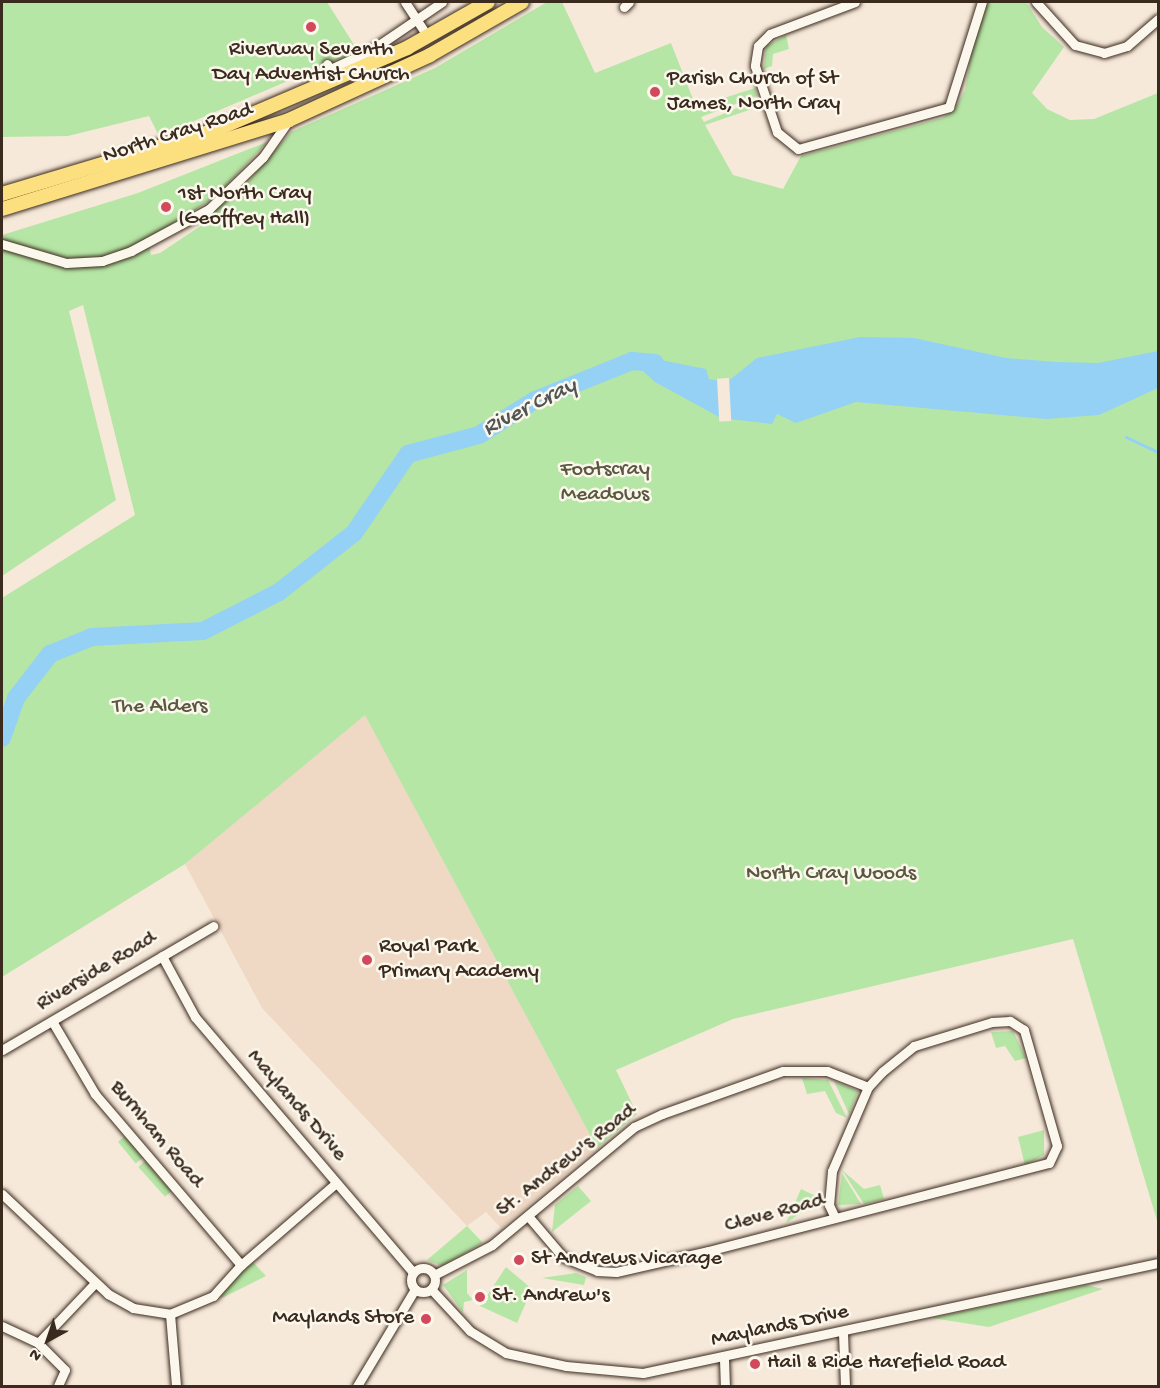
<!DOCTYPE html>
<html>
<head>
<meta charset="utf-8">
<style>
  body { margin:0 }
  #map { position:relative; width:1160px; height:1388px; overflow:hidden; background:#f6e9da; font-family:"Gochi Hand",sans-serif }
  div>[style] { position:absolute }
  .built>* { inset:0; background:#efd8c4 }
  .green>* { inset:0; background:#b6e6a5; transform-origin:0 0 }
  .water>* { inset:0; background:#94d1f5 }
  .pier>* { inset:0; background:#f6e9da; transform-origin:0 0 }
  .stream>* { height:3px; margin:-1.5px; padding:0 1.5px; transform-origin:1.5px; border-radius:1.5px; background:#94d1f5 }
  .river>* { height:18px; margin:-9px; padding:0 9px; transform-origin:9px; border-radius:9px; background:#94d1f5 }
  .roads { filter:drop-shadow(0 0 2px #3b2a1e) drop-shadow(0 0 2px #3b2a1e) }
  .minor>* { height:9px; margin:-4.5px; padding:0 4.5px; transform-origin:4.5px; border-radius:4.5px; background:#fbf7ec }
  .minor>.ring { margin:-4.5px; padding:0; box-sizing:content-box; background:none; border:9px solid #fbf7ec; border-radius:50% }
  .primary>* { height:14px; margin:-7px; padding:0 7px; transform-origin:7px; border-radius:7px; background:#fce080 }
  .dots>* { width:16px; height:16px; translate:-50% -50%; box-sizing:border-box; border:3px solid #fbf7ec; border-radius:50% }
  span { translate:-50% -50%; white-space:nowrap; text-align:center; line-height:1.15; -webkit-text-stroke:5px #fbf7ec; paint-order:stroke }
  .poi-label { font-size:22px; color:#3b2a1e }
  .left { translate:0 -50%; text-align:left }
  .right { translate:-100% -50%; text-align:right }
  .street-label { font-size:22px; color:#3b2a1e }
  .park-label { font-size:22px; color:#5a5940 }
  .water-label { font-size:24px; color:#515454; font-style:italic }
  .frame { position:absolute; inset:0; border:3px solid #3b2a1e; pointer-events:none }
  .north { position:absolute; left:18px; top:1310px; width:60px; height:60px; -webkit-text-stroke:4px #fbf7ec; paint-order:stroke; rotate:220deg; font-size:16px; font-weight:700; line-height:24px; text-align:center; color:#3b2a1e }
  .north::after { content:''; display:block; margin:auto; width:21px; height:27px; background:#3b2a1e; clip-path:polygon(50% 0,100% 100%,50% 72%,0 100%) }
</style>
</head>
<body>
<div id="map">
  <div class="built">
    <i style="clip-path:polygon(365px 714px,597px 1148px,501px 1228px,486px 1212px,467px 1226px,262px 1008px,185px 864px)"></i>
  </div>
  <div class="green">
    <i style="clip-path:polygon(2px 2px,327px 2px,358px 51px,159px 136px,149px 116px,68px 136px,2px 137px)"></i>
    <i style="clip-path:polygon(547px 2px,562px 2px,595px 73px,671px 43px,696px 107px,755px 88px,757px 96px,701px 117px,704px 122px,758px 99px,761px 106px,705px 125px,733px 175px,783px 189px,801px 156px,942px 118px,955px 109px,965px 90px,975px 31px,987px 2px,1026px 2px,1042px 27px,1064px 47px,1032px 93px,1047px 109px,1070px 120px,1094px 119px,1158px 93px,1158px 1224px,1073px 939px,733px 1019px,616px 1070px,637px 1114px,597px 1148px,365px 715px,185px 864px,2px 977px,2px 598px,135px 515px,83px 305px,69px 311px,116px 500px,2px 576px,2px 235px,138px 193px,267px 142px,215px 197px,148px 240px,151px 255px,160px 253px,205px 223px,213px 223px,209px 215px,240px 191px,291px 132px,435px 68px)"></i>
    <i style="clip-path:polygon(786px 35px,789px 49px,773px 54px,772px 66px,764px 69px,766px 46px)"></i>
    <i style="clip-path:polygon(1013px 1031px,1026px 1058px,1015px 1061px,1005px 1046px,996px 1048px,991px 1032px)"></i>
    <i style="clip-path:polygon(802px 1078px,828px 1080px,847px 1118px,836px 1113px,825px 1091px,807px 1094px)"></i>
    <i style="clip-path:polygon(834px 1081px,858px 1091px,849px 1114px)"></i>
    <i style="clip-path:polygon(1044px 1130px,1044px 1155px,1025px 1165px,1018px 1137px)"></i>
    <i style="left:125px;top:1136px;width:28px;height:9px;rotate:51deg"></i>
    <i style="left:145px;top:1161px;width:40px;height:9px;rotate:48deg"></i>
    <i style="clip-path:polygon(842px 1170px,864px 1189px,880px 1185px,884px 1199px,864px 1204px)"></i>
    <i style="clip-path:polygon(842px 1173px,861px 1204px,838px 1205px)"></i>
    <i style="clip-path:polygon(578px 1186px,591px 1201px,552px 1232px,555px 1205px)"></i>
    <i style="clip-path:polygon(801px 1189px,822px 1199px,786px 1223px,798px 1196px)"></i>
    <i style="clip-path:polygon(467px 1226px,483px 1243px,442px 1266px,427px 1260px)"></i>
    <i style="clip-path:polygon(252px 1261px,266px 1276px,222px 1298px,220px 1295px)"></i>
    <i style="clip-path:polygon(506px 1267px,532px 1289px,517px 1323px,480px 1306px)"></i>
    <i style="clip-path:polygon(467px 1270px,467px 1293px,473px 1300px,464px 1302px,463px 1312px,443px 1285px)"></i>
    <i style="clip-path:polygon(576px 1273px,586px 1277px,584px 1285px,542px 1278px)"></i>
    <i style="clip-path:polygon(1086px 1285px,1103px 1289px,989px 1327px,932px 1318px)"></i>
  </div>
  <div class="water">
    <i style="clip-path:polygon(860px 337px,914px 338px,1006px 358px,1056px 362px,1098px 363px,1158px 351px,1158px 388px,1099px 415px,1046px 419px,856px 402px,796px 423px,777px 414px,772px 424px,721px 418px,655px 382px,632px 361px,645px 357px,706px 369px,709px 379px,727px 382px,757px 358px)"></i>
  </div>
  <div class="pier">
    <i style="left:729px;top:378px;width:43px;height:12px;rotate:87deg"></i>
  </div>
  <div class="stream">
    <i style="left:1126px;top:437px;width:35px;rotate:25deg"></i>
  </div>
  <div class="river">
    <i style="left:2px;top:738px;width:42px;rotate:-70.7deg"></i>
    <i style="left:16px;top:698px;width:56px;rotate:-52.3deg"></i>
    <i style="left:50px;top:654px;width:45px;rotate:-22deg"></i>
    <i style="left:92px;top:637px;width:111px;rotate:-3.1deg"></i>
    <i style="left:203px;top:631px;width:85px;rotate:-27.2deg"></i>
    <i style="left:279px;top:592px;width:95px;rotate:-38.2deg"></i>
    <i style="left:354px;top:533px;width:96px;rotate:-55.6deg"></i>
    <i style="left:408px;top:454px;width:73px;rotate:-15deg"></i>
    <i style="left:479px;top:435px;width:66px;rotate:-32deg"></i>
    <i style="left:535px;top:400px;width:105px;rotate:-21.9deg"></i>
    <i style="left:632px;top:361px;width:23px;rotate:5deg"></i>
  </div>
  <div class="roads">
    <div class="minor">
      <i style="left:405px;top:2px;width:42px;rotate:56.7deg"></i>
      <i style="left:855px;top:2px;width:91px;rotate:159.4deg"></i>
      <i style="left:770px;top:34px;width:17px;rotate:135deg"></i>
      <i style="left:758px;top:46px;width:20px;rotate:99deg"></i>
      <i style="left:755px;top:66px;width:70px;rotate:71.6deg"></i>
      <i style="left:777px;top:132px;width:27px;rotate:39deg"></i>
      <i style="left:798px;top:149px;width:157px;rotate:-15.5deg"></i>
      <i style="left:949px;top:107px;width:110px;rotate:-72.6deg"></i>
      <i style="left:1036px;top:2px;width:58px;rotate:47.8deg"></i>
      <i style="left:1075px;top:45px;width:30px;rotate:15deg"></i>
      <i style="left:1104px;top:53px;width:24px;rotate:-17deg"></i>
      <i style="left:1127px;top:46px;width:41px;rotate:-41.1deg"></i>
      <i style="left:624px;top:7px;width:7px;rotate:-45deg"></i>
      <i style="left:327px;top:64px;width:6px;rotate:59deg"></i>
      <i style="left:330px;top:69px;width:44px;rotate:-24.2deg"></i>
      <i style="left:370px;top:51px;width:87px;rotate:-34.2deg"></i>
      <i style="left:2px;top:244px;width:67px;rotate:16.5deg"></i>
      <i style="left:66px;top:263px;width:36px;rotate:-3deg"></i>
      <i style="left:102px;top:261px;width:31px;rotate:-19deg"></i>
      <i style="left:131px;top:251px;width:89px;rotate:-28.3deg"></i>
      <i style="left:209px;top:209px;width:75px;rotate:-43.9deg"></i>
      <i style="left:263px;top:157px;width:45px;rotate:-54.9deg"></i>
      <i style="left:162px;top:956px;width:69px;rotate:61.6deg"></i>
      <i style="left:195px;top:1017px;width:335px;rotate:49.5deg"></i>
      <i style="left:52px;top:1021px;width:85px;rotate:59.5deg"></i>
      <i style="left:95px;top:1094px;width:225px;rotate:49.5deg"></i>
      <i style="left:2px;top:1050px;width:245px;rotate:-30.4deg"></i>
      <i style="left:2px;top:1194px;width:146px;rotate:43.3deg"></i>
      <i style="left:108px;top:1294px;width:29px;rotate:29deg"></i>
      <i style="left:133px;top:1308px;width:37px;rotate:9deg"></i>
      <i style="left:170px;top:1314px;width:47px;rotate:-22.7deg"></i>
      <i style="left:213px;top:1296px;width:42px;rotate:-47.9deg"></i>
      <i style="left:241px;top:1265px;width:125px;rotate:-40.8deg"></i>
      <i style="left:528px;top:1216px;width:54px;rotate:49.5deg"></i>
      <i style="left:563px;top:1257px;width:37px;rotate:22deg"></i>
      <i style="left:597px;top:1271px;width:19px;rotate:3deg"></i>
      <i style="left:616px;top:1272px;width:94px;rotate:-12.9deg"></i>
      <i style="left:708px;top:1251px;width:352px;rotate:-14.5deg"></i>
      <i style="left:1049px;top:1163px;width:19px;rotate:-65deg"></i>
      <i style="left:1057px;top:1146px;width:121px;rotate:-105.9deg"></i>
      <i style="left:1024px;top:1030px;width:17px;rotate:-147deg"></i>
      <i style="left:1010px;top:1021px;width:18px;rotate:177deg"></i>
      <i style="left:992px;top:1022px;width:82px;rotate:162.9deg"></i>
      <i style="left:914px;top:1046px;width:41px;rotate:140.9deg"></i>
      <i style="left:882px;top:1072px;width:21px;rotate:133deg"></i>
      <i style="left:868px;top:1087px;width:91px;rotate:113.2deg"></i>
      <i style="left:832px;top:1171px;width:34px;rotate:95deg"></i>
      <i style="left:829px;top:1205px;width:14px;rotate:65deg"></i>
      <i class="ring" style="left:411px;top:1268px;width:15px;height:15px"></i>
      <i style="left:434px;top:1275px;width:65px;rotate:-27.3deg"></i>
      <i style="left:492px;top:1245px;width:185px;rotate:-39.7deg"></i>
      <i style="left:634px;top:1127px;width:31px;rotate:-25deg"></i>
      <i style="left:662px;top:1114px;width:128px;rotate:-19.6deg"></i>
      <i style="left:783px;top:1071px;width:44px"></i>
      <i style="left:827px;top:1071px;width:44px;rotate:21.3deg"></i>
      <i style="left:431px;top:1289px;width:57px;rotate:47.1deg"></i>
      <i style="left:470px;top:1331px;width:42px;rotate:31.4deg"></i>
      <i style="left:506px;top:1353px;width:61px;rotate:12.2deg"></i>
      <i style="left:566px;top:1366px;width:77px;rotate:5.2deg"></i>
      <i style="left:643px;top:1373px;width:527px;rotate:-12.06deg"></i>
      <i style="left:170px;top:1314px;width:72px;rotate:85.2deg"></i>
      <i style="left:2px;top:1326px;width:40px;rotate:25deg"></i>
      <i style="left:38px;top:1343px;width:83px;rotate:-46.5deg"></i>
      <i style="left:843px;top:1333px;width:53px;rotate:87.8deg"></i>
      <i style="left:38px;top:1343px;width:38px;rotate:45deg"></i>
      <i style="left:65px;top:1370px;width:17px;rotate:114deg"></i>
      <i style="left:724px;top:1359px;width:27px;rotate:88deg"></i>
      <i style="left:357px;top:1386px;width:113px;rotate:-59.1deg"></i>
    </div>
    <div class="primary">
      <i style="left:2px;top:194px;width:222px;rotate:-16.7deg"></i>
      <i style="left:215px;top:130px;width:209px;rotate:-23.1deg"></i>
      <i style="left:407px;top:48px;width:93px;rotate:-29.6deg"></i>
      <i style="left:2px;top:209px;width:300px;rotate:-17.2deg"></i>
      <i style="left:289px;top:120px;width:155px;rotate:-24.7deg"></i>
      <i style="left:430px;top:55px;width:106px;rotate:-29.9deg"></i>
    </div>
  </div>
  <div class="dots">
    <i style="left:311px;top:27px;background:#d1495b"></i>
    <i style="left:655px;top:92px;background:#d1495b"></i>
    <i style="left:166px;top:207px;background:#d1495b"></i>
    <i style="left:367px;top:960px;background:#d1495b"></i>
    <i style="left:519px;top:1260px;background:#d1495b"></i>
    <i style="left:480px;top:1297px;background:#d1495b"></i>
    <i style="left:426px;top:1319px;background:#d1495b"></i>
    <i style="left:755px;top:1364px;background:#d1495b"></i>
  </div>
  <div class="poi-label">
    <span style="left:311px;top:63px">Riverway Seventh<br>Day Adventist Church</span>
    <span class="left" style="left:667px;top:92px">Parish Church of St<br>James, North Cray</span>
    <span class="left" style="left:178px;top:207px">1st North Cray<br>(Geoffrey Hall)</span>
    <span class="left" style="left:379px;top:960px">Royal Park<br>Primary Academy</span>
    <span class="left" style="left:531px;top:1260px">St Andrews Vicarage</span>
    <span class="left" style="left:492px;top:1297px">St. Andrew's</span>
    <span class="right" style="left:414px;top:1319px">Maylands Store</span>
    <span class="left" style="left:767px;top:1364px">Hail &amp; Ride Harefield Road</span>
  </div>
  <div class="street-label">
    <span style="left:178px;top:134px;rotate:-18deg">North Cray Road</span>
    <span style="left:97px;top:972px;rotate:-31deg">Riverside Road</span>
    <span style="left:296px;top:1106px;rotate:49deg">Maylands Drive</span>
    <span style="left:156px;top:1135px;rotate:50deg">Burnham Road</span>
    <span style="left:567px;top:1161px;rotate:-38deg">St. Andrew's Road</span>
    <span style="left:775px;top:1214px;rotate:-15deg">Cleve Road</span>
    <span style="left:780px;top:1327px;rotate:-12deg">Maylands Drive</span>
  </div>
  <div class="park-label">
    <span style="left:605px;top:483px">Footscray<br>Meadows</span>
    <span style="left:160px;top:708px">The Alders</span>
    <span style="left:831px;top:875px">North Cray Woods</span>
  </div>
  <div class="water-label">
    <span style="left:530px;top:408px;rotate:-27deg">River Cray</span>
  </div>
  <div class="frame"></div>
  <div class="north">N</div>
</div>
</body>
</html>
